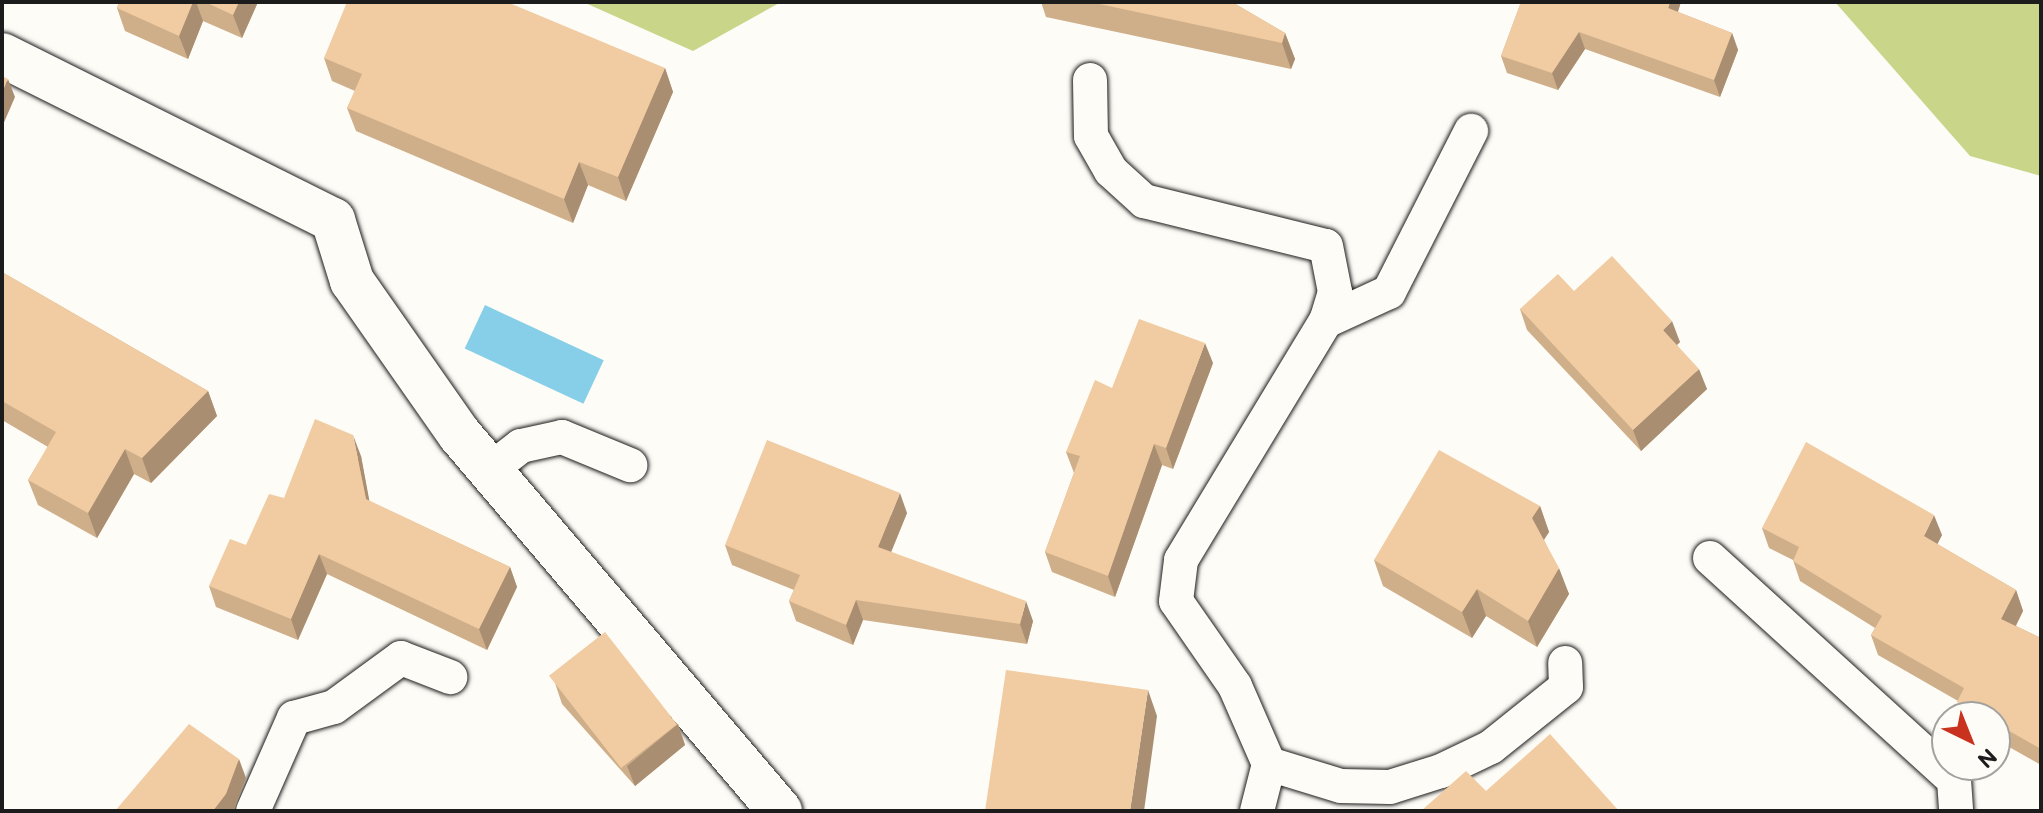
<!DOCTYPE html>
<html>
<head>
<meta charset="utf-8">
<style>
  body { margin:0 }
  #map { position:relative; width:2043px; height:813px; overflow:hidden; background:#fdfcf7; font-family:"Balsamiq Sans",sans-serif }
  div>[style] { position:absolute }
  .green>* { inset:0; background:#c9d68a }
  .water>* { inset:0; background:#87cfe8; transform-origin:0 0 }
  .roads { filter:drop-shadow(0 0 2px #1c1c1c) drop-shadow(0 0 2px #1c1c1c) }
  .service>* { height:34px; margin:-17px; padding:0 17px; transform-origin:17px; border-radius:17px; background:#fdfcf7 }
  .minor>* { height:44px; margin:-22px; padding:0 22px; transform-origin:22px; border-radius:22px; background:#fdfcf7 }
  .wall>* { inset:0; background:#cfaf8a }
  .shaded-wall>* { inset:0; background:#a98e71 }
  .building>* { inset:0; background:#f1cba1; transform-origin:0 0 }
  span { translate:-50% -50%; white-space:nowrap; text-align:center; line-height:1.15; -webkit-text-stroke:6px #fdfcf7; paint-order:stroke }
  .frame { position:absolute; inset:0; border:4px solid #1c1c1c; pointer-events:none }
  .north { position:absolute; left:1931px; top:701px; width:80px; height:80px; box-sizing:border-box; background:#fdfcf7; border:2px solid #a3a29f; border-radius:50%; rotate:137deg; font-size:22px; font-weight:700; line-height:32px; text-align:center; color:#1c1c1c }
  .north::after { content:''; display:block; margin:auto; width:28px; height:36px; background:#c8321e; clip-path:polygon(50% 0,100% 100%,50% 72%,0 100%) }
</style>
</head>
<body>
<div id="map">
  <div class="green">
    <i style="clip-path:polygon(583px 2px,781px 2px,693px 51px)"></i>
    <i style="clip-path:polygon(1835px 2px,2041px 2px,2041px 176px,1970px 156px)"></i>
  </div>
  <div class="water">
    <i style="left:485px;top:305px;width:131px;height:48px;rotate:25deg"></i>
  </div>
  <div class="roads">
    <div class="service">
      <i style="left:1090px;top:80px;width:56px;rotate:89deg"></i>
      <i style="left:1091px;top:136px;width:40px;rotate:60.3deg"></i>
      <i style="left:1111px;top:171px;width:45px;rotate:42.3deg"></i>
      <i style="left:1144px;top:201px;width:187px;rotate:13.9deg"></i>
      <i style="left:1326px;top:246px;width:47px;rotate:78.9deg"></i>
      <i style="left:1335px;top:292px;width:30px;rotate:107deg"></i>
      <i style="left:490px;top:470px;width:39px;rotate:-38deg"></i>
      <i style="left:521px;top:446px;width:42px;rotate:-12.4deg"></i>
      <i style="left:562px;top:437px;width:74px;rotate:22.4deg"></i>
      <i style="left:1710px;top:558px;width:330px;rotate:42.3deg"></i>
      <i style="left:1954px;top:780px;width:31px;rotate:86deg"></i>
      <i style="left:1269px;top:764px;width:75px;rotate:17deg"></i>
      <i style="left:1341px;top:786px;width:49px;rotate:1.2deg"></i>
      <i style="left:1390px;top:787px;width:53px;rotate:-17.4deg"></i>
      <i style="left:1441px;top:771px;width:55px;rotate:-25.6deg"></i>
      <i style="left:1491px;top:747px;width:96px;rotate:-38.7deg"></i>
      <i style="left:1566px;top:687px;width:24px;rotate:-92deg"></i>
      <i style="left:253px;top:811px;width:102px;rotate:-66.2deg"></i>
      <i style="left:294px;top:718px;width:41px;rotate:-15.4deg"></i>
      <i style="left:334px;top:707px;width:83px;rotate:-36.2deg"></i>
      <i style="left:401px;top:658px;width:53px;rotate:21.2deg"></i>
      <i style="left:1257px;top:811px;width:49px;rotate:-75.7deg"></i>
      <i style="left:1269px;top:764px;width:85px;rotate:-113.6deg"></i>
      <i style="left:1235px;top:686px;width:103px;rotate:-124.8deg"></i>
      <i style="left:1176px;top:601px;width:41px;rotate:-83deg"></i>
      <i style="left:1181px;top:560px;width:280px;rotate:-58.8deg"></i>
      <i style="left:1326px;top:321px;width:69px;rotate:-24.7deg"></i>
      <i style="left:1389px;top:292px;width:181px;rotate:-63deg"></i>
    </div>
    <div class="minor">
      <i style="left:2px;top:55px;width:370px;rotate:26.5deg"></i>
      <i style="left:333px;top:220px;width:64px;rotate:72.7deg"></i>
      <i style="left:352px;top:281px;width:188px;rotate:55deg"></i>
      <i style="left:460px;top:435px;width:494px;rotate:49.6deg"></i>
    </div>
  </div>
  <div class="wall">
    <i style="clip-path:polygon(119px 2px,258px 2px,242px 38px,203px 21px,188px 59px,125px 31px,117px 8px)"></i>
    <i style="clip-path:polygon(1041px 2px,1232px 2px,1285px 33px,1295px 59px,1291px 69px,1046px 17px)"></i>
    <i style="clip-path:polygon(1521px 2px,1678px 12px,1732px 33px,1738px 50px,1720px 97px,1585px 49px,1558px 90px,1507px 73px,1501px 56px)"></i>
    <i style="clip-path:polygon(324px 58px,665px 68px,673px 92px,626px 201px,588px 185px,573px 223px,356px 131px,347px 108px,355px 91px,332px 81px)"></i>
    <i style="clip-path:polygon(2px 272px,208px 391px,217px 416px,151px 483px,134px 474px,97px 538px,38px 505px,28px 480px,48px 447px,2px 420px)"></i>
    <i style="clip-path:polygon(1574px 291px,1680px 342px,1677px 345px,1707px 389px,1641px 451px,1527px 330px,1520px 309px)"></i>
    <i style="clip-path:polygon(1213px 363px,1173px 469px,1162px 465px,1115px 597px,1052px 572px,1045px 552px,1074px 473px,1066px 452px)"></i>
    <i style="clip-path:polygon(361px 456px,369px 501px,510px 567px,517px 587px,487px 650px,327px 574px,298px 640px,216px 607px,209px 586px,246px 545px)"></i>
    <i style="clip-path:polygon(1540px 506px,1549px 532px,1544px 540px,1569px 594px,1537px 647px,1486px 616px,1472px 638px,1383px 586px,1374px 560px)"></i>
    <i style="clip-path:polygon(907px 513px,891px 552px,1033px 621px,1027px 644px,863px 620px,853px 645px,796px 621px,789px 601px,794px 590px,732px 565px,725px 545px)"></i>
    <i style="clip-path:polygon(1762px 528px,1942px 535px,1937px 544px,2016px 590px,2023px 611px,2016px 626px,2041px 638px,2041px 765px,1995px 739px,1995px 717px,1963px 717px,1958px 701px,1878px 655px,1871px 635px,1875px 628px,1800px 581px,1793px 560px,1769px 548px)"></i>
    <i style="clip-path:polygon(555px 683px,678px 724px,685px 745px,635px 786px,562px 704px)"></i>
  </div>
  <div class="shaded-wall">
    <i style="clip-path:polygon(193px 2px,196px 2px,203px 21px,188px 59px,179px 36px)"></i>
    <i style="clip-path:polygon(239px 2px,258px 2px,242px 38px,233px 15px)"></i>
    <i style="clip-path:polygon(1670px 2px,1681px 2px,1674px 25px,1668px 8px)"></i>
    <i style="clip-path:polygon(1579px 32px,1585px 49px,1558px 90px,1552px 73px)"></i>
    <i style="clip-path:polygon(1285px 33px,1295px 59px,1291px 69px,1282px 43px)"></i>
    <i style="clip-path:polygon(1732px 33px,1738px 50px,1720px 97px,1714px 80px)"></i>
    <i style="clip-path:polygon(665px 68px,673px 92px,626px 201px,618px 177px)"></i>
    <i style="clip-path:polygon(8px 79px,15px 97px,2px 127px,2px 92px)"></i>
    <i style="clip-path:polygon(579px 162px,588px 185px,573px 223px,564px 199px)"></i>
    <i style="clip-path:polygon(1672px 321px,1680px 342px,1671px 350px,1663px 330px)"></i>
    <i style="clip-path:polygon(1205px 343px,1213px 363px,1173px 469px,1166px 448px)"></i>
    <i style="clip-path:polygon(1699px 369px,1707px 389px,1641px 451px,1633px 430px)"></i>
    <i style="clip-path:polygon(208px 391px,217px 416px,151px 483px,142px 458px)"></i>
    <i style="clip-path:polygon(353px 435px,361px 456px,373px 520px,366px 499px)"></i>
    <i style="clip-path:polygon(1154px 444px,1162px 465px,1115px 597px,1108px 576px)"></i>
    <i style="clip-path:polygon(125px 449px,134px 474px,97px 538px,88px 513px)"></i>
    <i style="clip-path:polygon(900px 493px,907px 513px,885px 567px,878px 547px)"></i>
    <i style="clip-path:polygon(1540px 506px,1549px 532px,1541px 544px,1532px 518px)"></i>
    <i style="clip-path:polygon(1934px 515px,1942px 535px,1931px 557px,1924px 536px)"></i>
    <i style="clip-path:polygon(319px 554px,327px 574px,298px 640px,291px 619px)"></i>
    <i style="clip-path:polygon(510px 567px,517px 587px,487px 650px,479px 629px)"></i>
    <i style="clip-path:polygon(1559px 568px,1569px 594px,1537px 647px,1528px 621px)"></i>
    <i style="clip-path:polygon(1477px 589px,1486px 616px,1472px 638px,1462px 612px)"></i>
    <i style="clip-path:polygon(2016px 590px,2023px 611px,2009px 639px,2001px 619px)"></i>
    <i style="clip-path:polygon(856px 600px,863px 620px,853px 645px,846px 625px)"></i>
    <i style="clip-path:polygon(1026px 601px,1033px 621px,1027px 644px,1020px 624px)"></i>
    <i style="clip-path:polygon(1148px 690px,1157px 716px,1144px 811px,1130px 811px)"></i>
    <i style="clip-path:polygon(678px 724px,685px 745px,635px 786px,627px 766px)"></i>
    <i style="clip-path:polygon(239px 759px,246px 778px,234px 811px,213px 811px)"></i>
  </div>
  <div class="building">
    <i style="clip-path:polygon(119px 2px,193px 2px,179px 36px,117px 8px)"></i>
    <i style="clip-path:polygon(205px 2px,239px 2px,233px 15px)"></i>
    <i style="clip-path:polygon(347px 2px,507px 2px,665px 68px,618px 177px,579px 162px,564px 199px,347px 108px,362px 74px,324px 58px)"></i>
    <i style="clip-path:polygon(1090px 2px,1232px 2px,1285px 33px,1282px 43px)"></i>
    <i style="clip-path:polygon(1521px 2px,1670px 2px,1668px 8px,1732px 33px,1714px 80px,1579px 32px,1552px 73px,1501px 56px)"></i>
    <i style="clip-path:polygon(2px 76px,8px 79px,2px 92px)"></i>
    <i style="clip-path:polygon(1612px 256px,1672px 321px,1663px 330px,1699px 369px,1633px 430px,1520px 309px,1558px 274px,1574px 291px)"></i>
    <i style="clip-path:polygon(2px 272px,208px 391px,142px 458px,125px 449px,88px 513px,28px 480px,56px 432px,2px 401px)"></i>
    <i style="clip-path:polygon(1139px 319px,1205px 343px,1166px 448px,1154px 444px,1108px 576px,1045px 552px,1080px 456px,1066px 452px,1095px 380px,1112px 388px)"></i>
    <i style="clip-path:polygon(315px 419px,353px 435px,366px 499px,510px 567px,479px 629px,319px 554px,291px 619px,209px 586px,230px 539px,246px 545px,269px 494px,284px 498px)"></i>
    <i style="clip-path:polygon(767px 440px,900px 493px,878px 547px,1026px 601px,1020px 624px,856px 600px,846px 625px,789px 601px,800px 575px,725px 545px)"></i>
    <i style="clip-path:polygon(1806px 442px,1934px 515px,1924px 536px,2016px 590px,2001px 619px,2041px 638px,2041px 749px,1995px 723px,1995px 717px,1985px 717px,1957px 702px,1964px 688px,1871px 635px,1882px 616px,1793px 561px,1799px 547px,1762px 528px)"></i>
    <i style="clip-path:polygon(1439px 450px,1540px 506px,1532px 518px,1559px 568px,1528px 621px,1477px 589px,1462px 612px,1374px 560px)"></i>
    <i style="left:605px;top:632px;width:117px;height:71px;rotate:52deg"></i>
    <i style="clip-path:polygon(1006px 670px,1148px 690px,1130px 811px,985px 811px)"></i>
    <i style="clip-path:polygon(189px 724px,239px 759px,226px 794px,213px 811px,115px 811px)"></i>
    <i style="clip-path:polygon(1550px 734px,1619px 811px,1421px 811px,1466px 771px,1486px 791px)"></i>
  </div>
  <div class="frame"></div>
  <div class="north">N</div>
</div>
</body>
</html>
